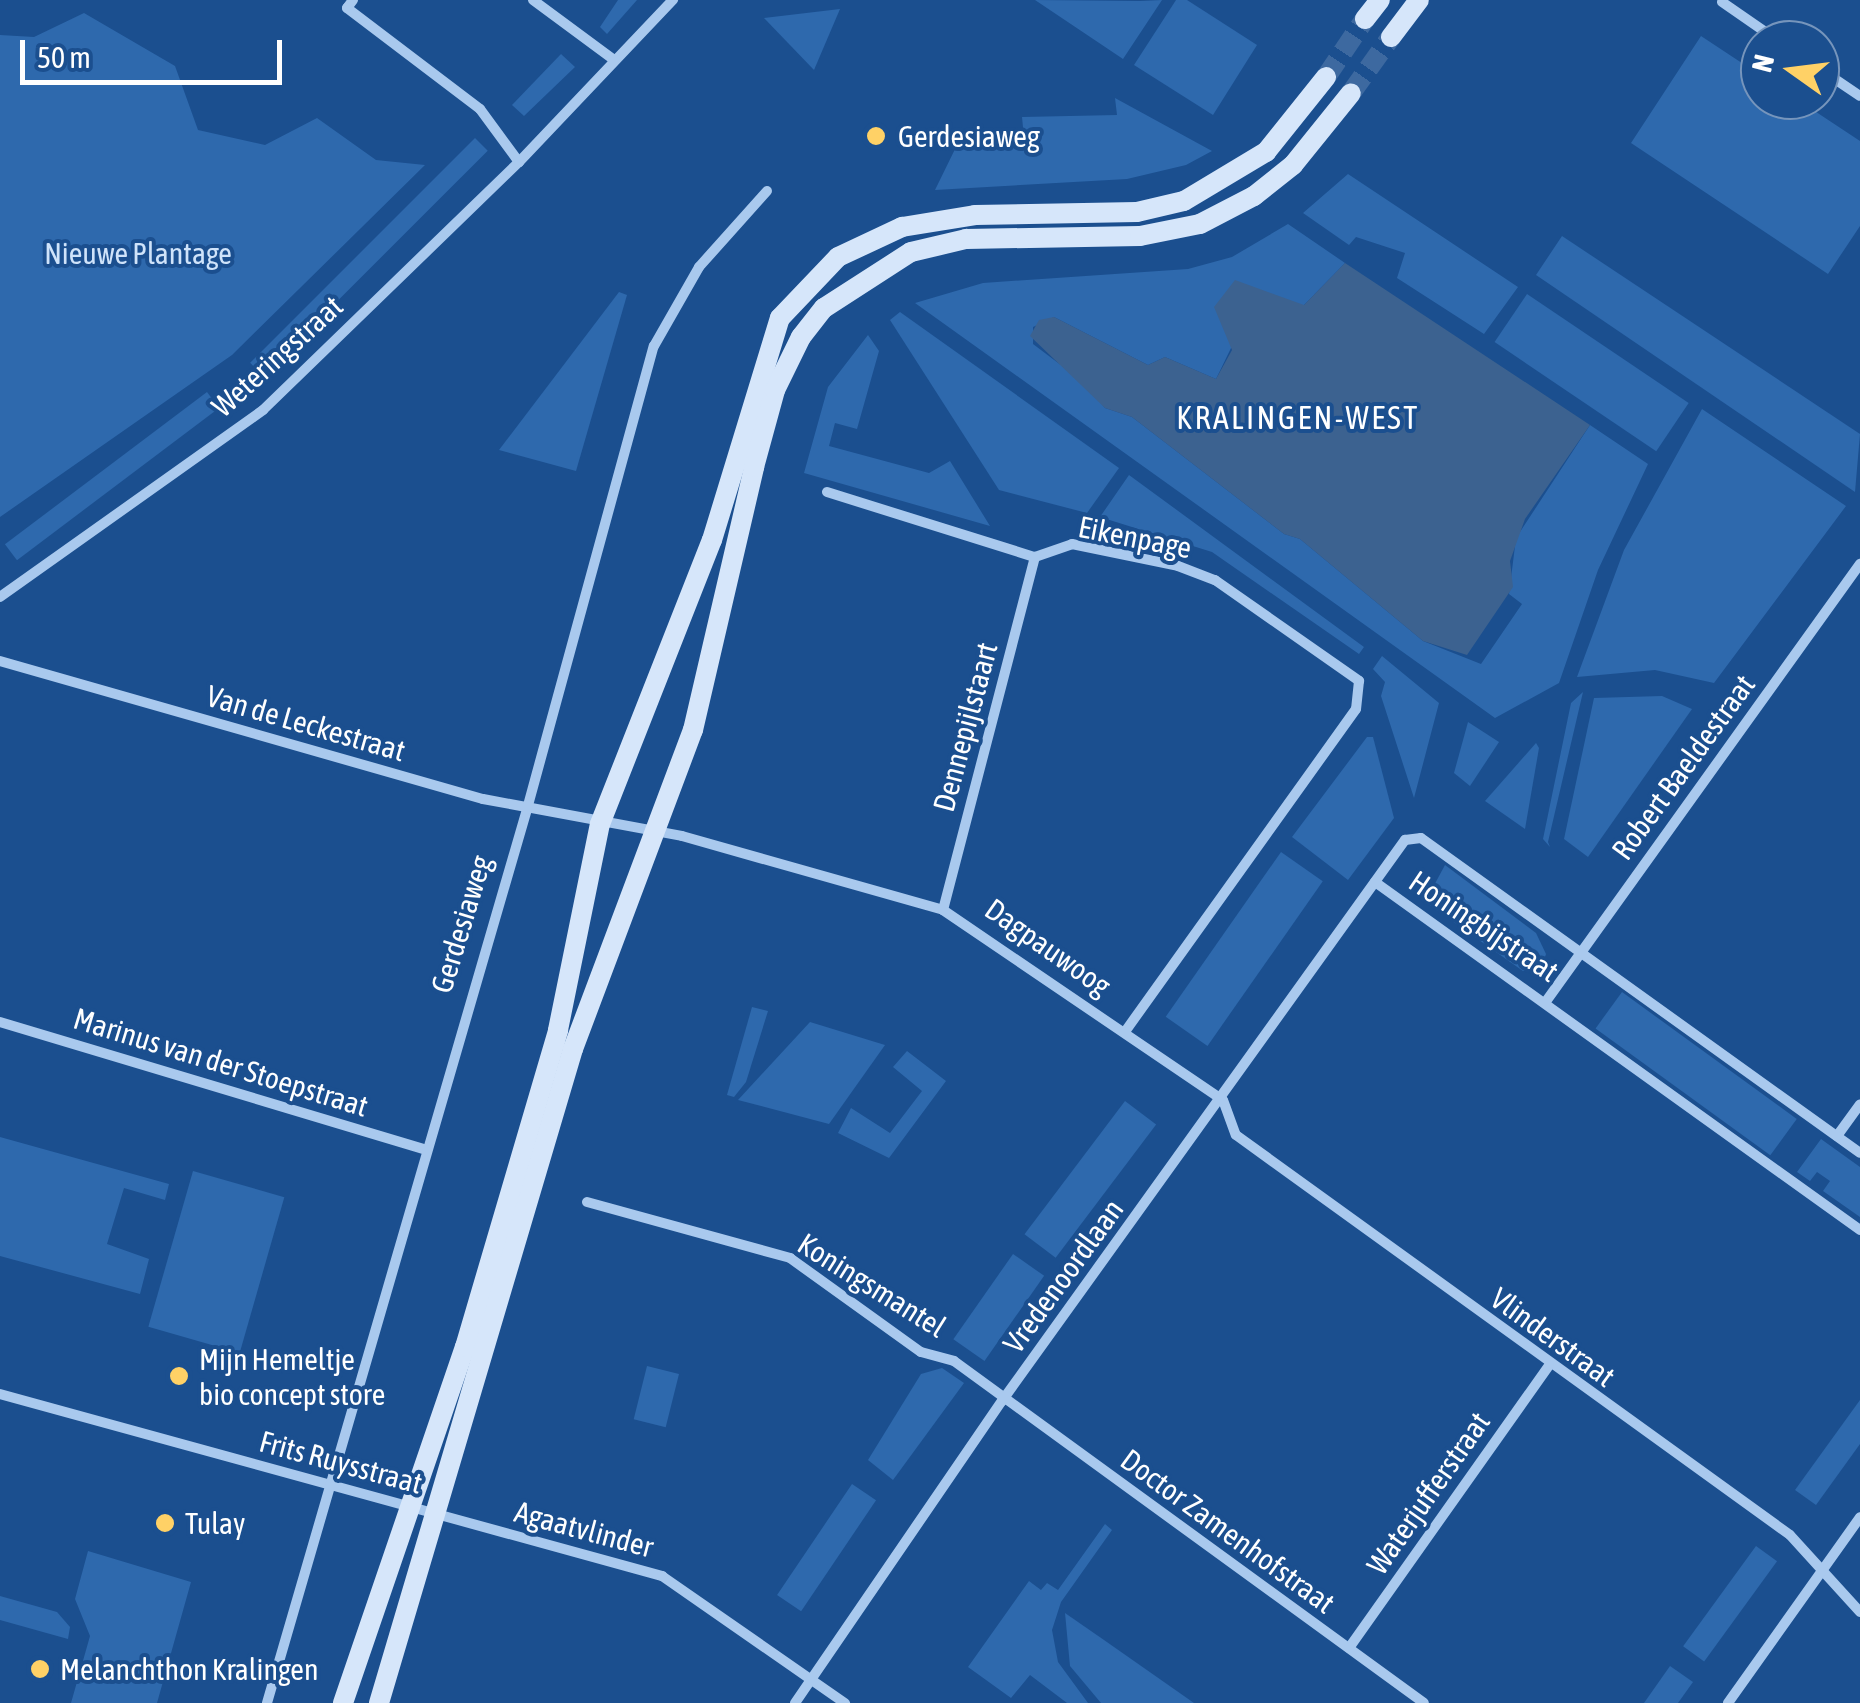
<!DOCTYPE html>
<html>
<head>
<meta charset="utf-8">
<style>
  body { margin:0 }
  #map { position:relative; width:1860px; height:1703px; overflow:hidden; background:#1b4f8f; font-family:"Asap Condensed",sans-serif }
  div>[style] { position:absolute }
  .green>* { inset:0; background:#2e69ad; transform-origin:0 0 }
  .water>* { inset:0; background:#3c6290 }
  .secondary-tunnel>* { height:20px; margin-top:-10px; transform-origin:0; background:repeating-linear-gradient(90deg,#3d69a0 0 20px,transparent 0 30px) }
  .street>* { height:10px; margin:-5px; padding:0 5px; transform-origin:5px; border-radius:5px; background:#a9c9ee }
  .secondary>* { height:20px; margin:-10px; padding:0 10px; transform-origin:10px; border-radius:10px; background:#d6e6fa }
  .dots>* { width:28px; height:28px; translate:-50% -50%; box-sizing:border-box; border:5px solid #1b4f8f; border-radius:50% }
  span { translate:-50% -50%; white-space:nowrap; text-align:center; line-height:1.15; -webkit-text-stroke:8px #1b4f8f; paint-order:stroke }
  .poi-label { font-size:30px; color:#fff }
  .left { translate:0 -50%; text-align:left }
  .park-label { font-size:30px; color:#cfe3fa }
  .street-label { font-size:30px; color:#fff }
  .neighbourhood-label { font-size:32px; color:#fff; letter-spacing:2.5px }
  .north { position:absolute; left:1740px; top:20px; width:100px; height:100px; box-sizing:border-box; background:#1b4f8f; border:2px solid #7695bc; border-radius:50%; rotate:284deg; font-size:28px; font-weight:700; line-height:40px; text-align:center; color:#fff }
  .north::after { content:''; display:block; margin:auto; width:35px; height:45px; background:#ffd166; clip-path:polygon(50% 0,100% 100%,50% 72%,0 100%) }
  .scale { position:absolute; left:20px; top:40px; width:262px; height:45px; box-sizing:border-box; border:5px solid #fff; border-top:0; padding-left:12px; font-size:30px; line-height:35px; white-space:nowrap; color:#fff; -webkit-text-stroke:8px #1b4f8f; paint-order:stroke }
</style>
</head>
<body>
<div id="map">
  <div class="green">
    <i style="clip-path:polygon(618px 0,637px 0,607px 34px,600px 27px)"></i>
    <i style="clip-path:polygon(1035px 0,1140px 1px,1162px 0,1123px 59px)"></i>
    <i style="clip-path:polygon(1176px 0,1187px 0,1257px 45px,1213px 115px,1134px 65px)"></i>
    <i style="clip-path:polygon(840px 9px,814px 70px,764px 18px)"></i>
    <i style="clip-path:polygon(84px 13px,175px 66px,198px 130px,265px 145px,317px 118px,376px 160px,425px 165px,232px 355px,0 517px,0 35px,34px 37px)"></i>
    <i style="clip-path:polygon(1701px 36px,1760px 75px,1760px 100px,1798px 100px,1860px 141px,1860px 226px,1828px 274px,1631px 143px)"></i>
    <i style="clip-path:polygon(561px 54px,575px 67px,524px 116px,512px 105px)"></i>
    <i style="clip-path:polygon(1115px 98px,1212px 151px,1186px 165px,1127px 179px,935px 190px,958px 143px,1024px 138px,1022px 117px,1117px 115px)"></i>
    <i style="left:475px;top:138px;width:18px;height:318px;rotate:45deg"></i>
    <i style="clip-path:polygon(1348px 174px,1518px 287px,1484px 334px,1397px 278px,1405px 253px,1356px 237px,1349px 245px,1303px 213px)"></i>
    <i style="clip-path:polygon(1288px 224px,1345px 263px,1304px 305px,1232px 346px,1216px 379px,1165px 357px,1148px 365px,1054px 317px,1033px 327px,1033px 344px,1082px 381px,1105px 408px,1132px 417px,1284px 534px,1300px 539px,1423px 641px,1481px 664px,1522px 604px,1509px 594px,1516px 538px,1590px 425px,1648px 464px,1598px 570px,1559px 683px,1495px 718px,915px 303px,983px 283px,1188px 269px,1232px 257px)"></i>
    <i style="clip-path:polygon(1562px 236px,1860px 434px,1855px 492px,1536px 275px)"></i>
    <i style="clip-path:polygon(619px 292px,627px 295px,576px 471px,499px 450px)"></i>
    <i style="left:1527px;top:294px;width:195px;height:58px;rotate:34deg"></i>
    <i style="clip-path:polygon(900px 312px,1119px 468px,1087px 513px,999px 490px,890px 320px)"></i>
    <i style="clip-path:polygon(868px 335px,879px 351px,857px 429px,835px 423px,829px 446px,929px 473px,950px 461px,990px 526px,804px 473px,828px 387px)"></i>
    <i style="left:207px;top:392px;width:20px;height:253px;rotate:53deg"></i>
    <i style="clip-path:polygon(1702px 409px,1846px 506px,1714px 683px,1655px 670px,1577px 677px,1624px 550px)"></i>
    <i style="clip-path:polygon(1129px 475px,1364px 647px,1359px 654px,1212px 552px,1100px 517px)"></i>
    <i style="clip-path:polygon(1382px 656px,1439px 703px,1414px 798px,1381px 696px,1385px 682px,1373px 669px)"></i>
    <i style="clip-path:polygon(1583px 692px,1548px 842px,1550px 847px,1543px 839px,1571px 703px)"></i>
    <i style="clip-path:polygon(1662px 696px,1692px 709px,1588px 857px,1564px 839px,1594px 698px)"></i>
    <i style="clip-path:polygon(1468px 722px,1499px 742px,1470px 786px,1454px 773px)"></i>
    <i style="clip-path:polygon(1367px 737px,1373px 737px,1394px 818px,1348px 880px,1292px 837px)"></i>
    <i style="clip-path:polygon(1536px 743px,1539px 748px,1525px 829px,1485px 801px)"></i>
    <i style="left:1281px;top:852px;width:51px;height:201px;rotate:35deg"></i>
    <i style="clip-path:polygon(1445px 865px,1536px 933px,1546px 954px,1542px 966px,1523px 971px,1425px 902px)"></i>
    <i style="left:1622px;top:992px;width:216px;height:45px;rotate:36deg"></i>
    <i style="clip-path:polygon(752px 1007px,768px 1011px,746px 1082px,734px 1097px,727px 1095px)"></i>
    <i style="clip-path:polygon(810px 1022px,885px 1045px,829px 1124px,738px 1100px)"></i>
    <i style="clip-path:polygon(907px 1051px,946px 1081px,889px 1158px,838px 1133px,851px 1108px,890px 1133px,922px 1091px,893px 1067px)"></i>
    <i style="left:1125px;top:1101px;width:39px;height:167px;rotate:37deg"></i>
    <i style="clip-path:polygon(0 1137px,169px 1184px,165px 1200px,124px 1188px,107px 1244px,149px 1259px,140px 1294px,0 1256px)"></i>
    <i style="clip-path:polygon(1821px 1139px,1860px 1167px,1860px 1217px,1823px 1191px,1830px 1181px,1817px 1172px,1810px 1181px,1797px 1172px)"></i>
    <i style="left:193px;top:1171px;width:95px;height:162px;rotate:16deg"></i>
    <i style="left:1013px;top:1254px;width:38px;height:104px;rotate:35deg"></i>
    <i style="left:647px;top:1366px;width:33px;height:55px;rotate:14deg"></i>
    <i style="clip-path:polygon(942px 1368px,964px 1383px,893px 1480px,868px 1460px,921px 1374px)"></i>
    <i style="clip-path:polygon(1860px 1400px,1860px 1444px,1816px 1505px,1795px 1490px)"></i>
    <i style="left:852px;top:1484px;width:29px;height:134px;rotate:34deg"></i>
    <i style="clip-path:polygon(1105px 1524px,1112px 1530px,1061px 1602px,1052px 1630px,1058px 1662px,1088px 1703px,1067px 1703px,1030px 1675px,1011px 1698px,968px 1667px,1029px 1581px,1041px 1590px,1047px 1583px,1058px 1590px)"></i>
    <i style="left:1756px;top:1546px;width:26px;height:124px;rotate:36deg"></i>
    <i style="clip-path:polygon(88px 1551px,191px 1582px,157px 1703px,71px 1703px,90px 1636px,75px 1599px)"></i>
    <i style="clip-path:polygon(0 1596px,57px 1612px,70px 1627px,68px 1639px,0 1620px)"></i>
    <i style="clip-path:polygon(1065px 1613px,1104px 1640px,1194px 1703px,1101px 1703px,1070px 1666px)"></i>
    <i style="clip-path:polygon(1670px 1666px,1693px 1682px,1678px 1703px,1644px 1703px)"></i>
  </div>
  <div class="water">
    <i style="clip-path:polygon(1345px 263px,1590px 425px,1525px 519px,1510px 561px,1513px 587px,1467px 655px,1423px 641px,1300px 539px,1284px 534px,1132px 417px,1105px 408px,1030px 336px,1039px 320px,1054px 317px,1148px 365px,1165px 357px,1216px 379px,1232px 350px,1214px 307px,1235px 280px,1304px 305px)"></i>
  </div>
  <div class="secondary-tunnel">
    <i style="left:1326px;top:77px;width:70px;rotate:-56.1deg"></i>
    <i style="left:1351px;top:93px;width:69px;rotate:-54.5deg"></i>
  </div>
  <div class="street">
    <i style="left:353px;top:0;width:10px;rotate:127deg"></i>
    <i style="left:347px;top:8px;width:167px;rotate:37.2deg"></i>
    <i style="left:480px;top:109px;width:66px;rotate:53.7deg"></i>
    <i style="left:533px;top:0;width:101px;rotate:36.5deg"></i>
    <i style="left:1722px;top:2px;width:67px;rotate:34.6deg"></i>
    <i style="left:1820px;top:69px;width:48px;rotate:34deg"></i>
    <i style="left:827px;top:492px;width:218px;rotate:17.4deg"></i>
    <i style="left:1035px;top:557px;width:39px;rotate:-19deg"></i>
    <i style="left:1072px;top:544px;width:108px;rotate:11.7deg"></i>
    <i style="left:1178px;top:566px;width:40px;rotate:21deg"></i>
    <i style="left:1215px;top:580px;width:176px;rotate:35deg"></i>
    <i style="left:1359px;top:681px;width:28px;rotate:96deg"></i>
    <i style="left:1356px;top:709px;width:397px;rotate:125.6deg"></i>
    <i style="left:0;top:597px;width:323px;rotate:-35.4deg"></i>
    <i style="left:263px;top:410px;width:356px;rotate:-44.1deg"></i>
    <i style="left:519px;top:162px;width:224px;rotate:-46.5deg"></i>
    <i style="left:0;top:661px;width:502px;rotate:15.95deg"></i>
    <i style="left:483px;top:799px;width:202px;rotate:10.5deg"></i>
    <i style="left:682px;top:836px;width:271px;rotate:15.8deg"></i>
    <i style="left:943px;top:910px;width:338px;rotate:34.2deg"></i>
    <i style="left:1375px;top:882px;width:597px;rotate:35.66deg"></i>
    <i style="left:943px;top:910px;width:365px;rotate:-75.4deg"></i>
    <i style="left:1547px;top:1000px;width:537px;rotate:-54.33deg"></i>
    <i style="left:0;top:1022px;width:446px;rotate:16.7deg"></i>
    <i style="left:1223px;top:1100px;width:37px;rotate:70deg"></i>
    <i style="left:1236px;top:1135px;width:683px;rotate:35.83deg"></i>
    <i style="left:1790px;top:1535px;width:104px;rotate:47.7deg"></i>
    <i style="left:1837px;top:1136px;width:39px;rotate:-54deg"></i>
    <i style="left:587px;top:1202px;width:211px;rotate:15.4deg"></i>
    <i style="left:790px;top:1258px;width:161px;rotate:35.7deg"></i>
    <i style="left:921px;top:1352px;width:34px;rotate:15deg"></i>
    <i style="left:954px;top:1361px;width:581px;rotate:36.04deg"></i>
    <i style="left:0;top:1394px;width:687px;rotate:15.37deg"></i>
    <i style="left:662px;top:1576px;width:223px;rotate:34.8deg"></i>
    <i style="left:1349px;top:1648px;width:346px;rotate:-54.7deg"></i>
    <i style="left:267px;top:1703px;width:931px;rotate:-73.78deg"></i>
    <i style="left:527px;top:809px;width:480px;rotate:-74.7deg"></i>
    <i style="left:654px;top:346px;width:91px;rotate:-60.3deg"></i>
    <i style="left:699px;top:267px;width:102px;rotate:-48.2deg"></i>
    <i style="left:795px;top:1703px;width:366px;rotate:-55.6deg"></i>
    <i style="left:1002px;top:1401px;width:691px;rotate:-54.31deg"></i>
    <i style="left:1405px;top:840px;width:16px;rotate:-7deg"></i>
    <i style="left:1421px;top:838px;width:540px;rotate:35.66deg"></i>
    <i style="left:1728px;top:1703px;width:228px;rotate:-54.6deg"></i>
  </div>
  <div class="secondary">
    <i style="left:1365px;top:19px;width:24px;rotate:-52deg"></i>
    <i style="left:1391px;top:37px;width:46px;rotate:-52.9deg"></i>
    <i style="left:343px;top:1703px;width:376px;rotate:-71.1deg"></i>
    <i style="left:465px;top:1347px;width:330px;rotate:-73.6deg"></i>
    <i style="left:558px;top:1030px;width:210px;rotate:-78.5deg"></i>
    <i style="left:600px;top:824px;width:305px;rotate:-68.5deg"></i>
    <i style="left:712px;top:540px;width:232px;rotate:-73deg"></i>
    <i style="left:780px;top:318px;width:84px;rotate:-46.4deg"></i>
    <i style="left:838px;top:257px;width:71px;rotate:-25.1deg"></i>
    <i style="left:902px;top:227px;width:74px;rotate:-9.3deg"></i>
    <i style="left:975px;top:215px;width:162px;rotate:-1.1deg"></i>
    <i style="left:1137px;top:212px;width:48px;rotate:-13.2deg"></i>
    <i style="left:1184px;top:201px;width:96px;rotate:-30.9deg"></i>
    <i style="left:1266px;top:152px;width:96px;rotate:-51.3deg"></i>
    <i style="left:379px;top:1703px;width:682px;rotate:-73.48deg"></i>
    <i style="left:573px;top:1049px;width:341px;rotate:-69.4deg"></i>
    <i style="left:693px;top:730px;width:270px;rotate:-76.9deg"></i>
    <i style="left:754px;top:467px;width:80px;rotate:-74.7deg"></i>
    <i style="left:775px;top:390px;width:59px;rotate:-63.9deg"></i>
    <i style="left:801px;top:337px;width:37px;rotate:-52deg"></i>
    <i style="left:824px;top:308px;width:103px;rotate:-32.8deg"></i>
    <i style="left:911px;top:252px;width:57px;rotate:-13.3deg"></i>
    <i style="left:966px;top:239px;width:174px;rotate:-1deg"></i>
    <i style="left:1140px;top:236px;width:61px;rotate:-11.3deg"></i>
    <i style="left:1200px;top:224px;width:61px;rotate:-27.4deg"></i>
    <i style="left:1254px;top:196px;width:50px;rotate:-38.5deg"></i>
    <i style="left:1293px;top:165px;width:92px;rotate:-51.1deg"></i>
  </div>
  <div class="dots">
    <i style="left:876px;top:136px;background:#ffd166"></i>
    <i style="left:179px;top:1376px;background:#ffd166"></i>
    <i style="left:165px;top:1523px;background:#ffd166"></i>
    <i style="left:40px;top:1669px;background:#ffd166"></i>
  </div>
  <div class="poi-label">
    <span class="left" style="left:898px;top:136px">Gerdesiaweg</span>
    <span class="left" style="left:199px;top:1376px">Mijn Hemeltje<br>bio concept store</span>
    <span class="left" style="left:185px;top:1523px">Tulay</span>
    <span class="left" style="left:60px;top:1669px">Melanchthon Kralingen</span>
  </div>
  <div class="park-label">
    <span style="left:138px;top:253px">Nieuwe Plantage</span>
  </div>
  <div class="street-label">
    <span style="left:277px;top:356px;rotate:-42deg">Weteringstraat</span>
    <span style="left:1135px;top:537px;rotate:11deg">Eikenpage</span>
    <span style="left:306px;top:723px;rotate:16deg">Van de Leckestraat</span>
    <span style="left:965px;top:727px;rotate:-75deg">Dennepijlstaart</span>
    <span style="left:1683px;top:767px;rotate:-54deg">Robert Baeldestraat</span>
    <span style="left:461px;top:924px;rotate:-73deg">Gerdesiaweg</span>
    <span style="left:1484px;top:926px;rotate:34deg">Honingbijstraat</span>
    <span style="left:1048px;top:947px;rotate:35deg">Dagpauwoog</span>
    <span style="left:221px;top:1062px;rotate:17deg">Marinus van der Stoepstraat</span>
    <span style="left:1063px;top:1276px;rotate:-54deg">Vredenoordlaan</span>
    <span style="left:872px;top:1285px;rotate:32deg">Koningsmantel</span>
    <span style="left:1553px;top:1337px;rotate:36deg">Vlinderstraat</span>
    <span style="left:341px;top:1462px;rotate:15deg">Frits Ruysstraat</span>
    <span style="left:1428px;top:1493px;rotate:-55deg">Waterjufferstraat</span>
    <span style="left:584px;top:1529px;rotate:15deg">Agaatvlinder</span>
    <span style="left:1228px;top:1531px;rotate:36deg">Doctor Zamenhofstraat</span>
  </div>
  <div class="neighbourhood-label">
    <span style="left:1298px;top:418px">KRALINGEN-WEST</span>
  </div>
  <div class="north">N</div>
  <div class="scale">50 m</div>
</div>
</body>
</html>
